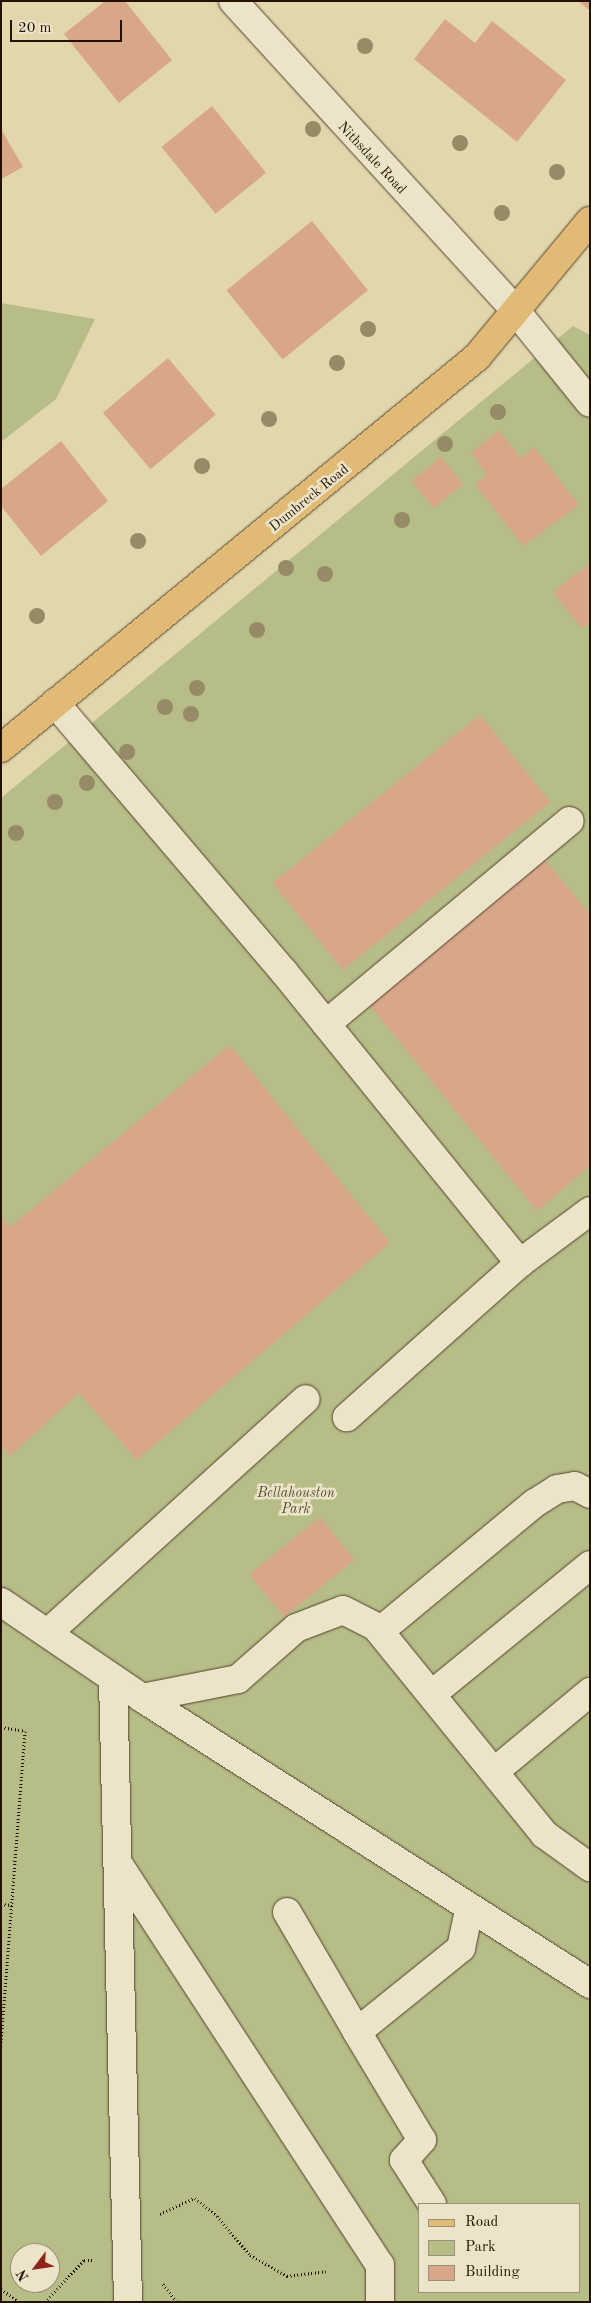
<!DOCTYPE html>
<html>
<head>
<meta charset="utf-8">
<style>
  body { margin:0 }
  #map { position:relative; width:591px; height:2303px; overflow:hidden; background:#e2d6ac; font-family:"Old Standard TT",serif }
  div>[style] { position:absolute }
  .green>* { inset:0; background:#b6bd87 }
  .building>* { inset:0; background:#d8a78a; transform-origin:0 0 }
  .path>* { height:3px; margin-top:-1.5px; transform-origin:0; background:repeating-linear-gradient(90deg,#251100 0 1px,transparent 0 3.5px) }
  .roads { filter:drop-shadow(0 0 1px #54422b) drop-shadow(0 0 1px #54422b) }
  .minor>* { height:28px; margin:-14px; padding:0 14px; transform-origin:14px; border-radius:14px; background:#ece4c9 }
  .major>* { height:28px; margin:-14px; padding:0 14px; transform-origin:14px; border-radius:14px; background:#e1bb76 }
  .trees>* { width:16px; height:16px; margin:-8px; border-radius:50%; background:#968b67 }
  span { translate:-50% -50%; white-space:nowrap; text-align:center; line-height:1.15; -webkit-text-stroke:5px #ece4c9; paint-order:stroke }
  .street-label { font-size:14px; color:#251100 }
  .park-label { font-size:14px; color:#584d2f; font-style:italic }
  .frame { position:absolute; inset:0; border:2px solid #251100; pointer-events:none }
  .legend { position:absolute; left:418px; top:2203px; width:162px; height:90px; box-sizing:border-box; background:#ece4c9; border:1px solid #9c9079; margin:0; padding:6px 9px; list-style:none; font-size:15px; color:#251100 }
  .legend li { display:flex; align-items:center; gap:10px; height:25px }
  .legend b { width:25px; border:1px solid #9c9079 }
  .north { position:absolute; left:10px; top:2243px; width:50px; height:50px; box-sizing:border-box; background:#ece4c9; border:1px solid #9c9079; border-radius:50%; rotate:239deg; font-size:14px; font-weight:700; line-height:20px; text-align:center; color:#251100 }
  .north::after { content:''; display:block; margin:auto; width:18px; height:22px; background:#8f2418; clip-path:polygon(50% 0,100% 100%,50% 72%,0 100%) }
  .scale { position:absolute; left:10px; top:20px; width:112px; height:22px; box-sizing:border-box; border:2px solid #251100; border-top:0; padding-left:6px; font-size:15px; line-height:18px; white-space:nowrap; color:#251100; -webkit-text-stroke:4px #ece4c9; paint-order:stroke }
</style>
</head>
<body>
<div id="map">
  <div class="green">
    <i style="clip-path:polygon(1px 303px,95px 319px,56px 399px,1px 442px)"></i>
    <i style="clip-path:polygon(evenodd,573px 326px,590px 335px,590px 2302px,1px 2302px,1px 798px,573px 326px,420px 2204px,580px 2204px,580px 2292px,420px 2292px,420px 2204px,573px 326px,20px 2253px,50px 2253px,50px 2283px,20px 2283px,20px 2253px)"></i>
  </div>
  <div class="building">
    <i style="clip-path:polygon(105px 1px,125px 1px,172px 60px,119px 103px,64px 34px)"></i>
    <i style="clip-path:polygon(578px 1px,590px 1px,590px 11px)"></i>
    <i style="clip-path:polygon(445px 19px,475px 43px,492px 21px,566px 80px,517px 142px,414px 59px)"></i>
    <i style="left:212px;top:106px;width:86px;height:65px;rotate:51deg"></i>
    <i style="clip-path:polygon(1px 129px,23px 167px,1px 179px)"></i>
    <i style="left:312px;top:221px;width:89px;height:110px;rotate:51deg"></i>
    <i style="left:168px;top:358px;width:74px;height:85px;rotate:50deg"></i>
    <i style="clip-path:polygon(499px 430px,521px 458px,534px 447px,579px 505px,523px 546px,475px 484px,487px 475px,471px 453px)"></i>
    <i style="clip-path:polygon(61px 441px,108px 501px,41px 556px,1px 506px,1px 489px)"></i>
    <i style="left:441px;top:457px;width:35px;height:38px;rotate:51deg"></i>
    <i style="clip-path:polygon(590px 563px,590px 622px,581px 628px,553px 592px)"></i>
    <i style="left:480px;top:715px;width:112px;height:267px;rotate:51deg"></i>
    <i style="clip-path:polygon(539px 853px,590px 914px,590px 1166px,537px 1211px,369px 1004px)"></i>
    <i style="clip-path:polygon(230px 1045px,390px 1243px,137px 1460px,79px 1393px,10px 1456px,1px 1445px,1px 1217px,10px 1227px)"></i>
    <i style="left:320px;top:1517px;width:55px;height:91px;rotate:51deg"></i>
  </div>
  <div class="path">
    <i style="left:1px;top:1727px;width:24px;rotate:9deg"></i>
    <i style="left:25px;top:1731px;width:316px;rotate:94.4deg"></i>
    <i style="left:1px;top:1904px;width:11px;rotate:5deg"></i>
    <i style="left:160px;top:2214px;width:38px;rotate:-25deg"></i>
    <i style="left:195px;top:2198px;width:28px;rotate:39deg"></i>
    <i style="left:217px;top:2216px;width:51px;rotate:49.8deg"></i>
    <i style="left:250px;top:2255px;width:43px;rotate:29.6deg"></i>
    <i style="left:287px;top:2276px;width:39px;rotate:-7deg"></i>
    <i style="left:163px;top:2284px;width:23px;rotate:52deg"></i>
    <i style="left:1px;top:2289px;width:22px;rotate:36deg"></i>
    <i style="left:45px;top:2302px;width:57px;rotate:-47.1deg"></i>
    <i style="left:84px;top:2260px;width:10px"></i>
  </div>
  <div class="roads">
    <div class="minor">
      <i style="left:233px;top:1px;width:418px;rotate:47.6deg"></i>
      <i style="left:515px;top:310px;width:119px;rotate:51.1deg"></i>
      <i style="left:55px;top:703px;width:353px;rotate:49.6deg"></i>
      <i style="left:284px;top:972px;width:375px;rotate:51deg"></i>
      <i style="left:520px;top:1263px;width:232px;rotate:138.3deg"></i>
      <i style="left:326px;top:1024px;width:317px;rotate:-39.8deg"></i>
      <i style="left:520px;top:1263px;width:87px;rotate:-36.6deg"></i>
      <i style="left:1px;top:1602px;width:171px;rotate:34.2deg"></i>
      <i style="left:142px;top:1698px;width:532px;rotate:32.55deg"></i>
      <i style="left:50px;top:1631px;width:345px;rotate:-42.2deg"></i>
      <i style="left:380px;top:1631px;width:201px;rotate:-39.6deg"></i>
      <i style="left:535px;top:1503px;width:26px;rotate:-32deg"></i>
      <i style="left:557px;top:1489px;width:18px;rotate:-9deg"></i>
      <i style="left:575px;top:1486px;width:17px;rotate:28deg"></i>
      <i style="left:113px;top:1679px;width:623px;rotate:88.62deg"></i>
      <i style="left:432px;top:1694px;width:204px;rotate:-39.2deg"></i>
      <i style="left:142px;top:1698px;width:98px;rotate:-11.2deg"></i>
      <i style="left:238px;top:1679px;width:77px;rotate:-41.3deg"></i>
      <i style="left:296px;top:1628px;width:50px;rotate:-21deg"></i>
      <i style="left:343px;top:1610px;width:37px;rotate:27deg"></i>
      <i style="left:376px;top:1627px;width:267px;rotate:50.9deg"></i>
      <i style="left:544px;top:1834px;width:57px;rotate:35.7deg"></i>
      <i style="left:495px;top:1771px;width:124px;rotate:-39.7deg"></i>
      <i style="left:117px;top:1862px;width:481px;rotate:56.9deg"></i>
      <i style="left:380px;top:2265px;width:37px;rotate:90deg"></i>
      <i style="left:287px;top:1912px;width:139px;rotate:59.7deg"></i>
      <i style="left:357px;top:2032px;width:134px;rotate:-38.9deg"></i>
      <i style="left:461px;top:1948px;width:39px;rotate:-78deg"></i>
      <i style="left:357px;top:2032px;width:126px;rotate:59deg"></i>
      <i style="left:422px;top:2140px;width:27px;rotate:132deg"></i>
      <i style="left:404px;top:2160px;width:52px;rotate:57.5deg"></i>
    </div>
    <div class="major">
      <i style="left:1px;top:748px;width:616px;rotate:-39.4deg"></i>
      <i style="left:477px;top:357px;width:177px;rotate:-50.3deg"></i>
    </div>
  </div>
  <div class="trees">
    <i style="left:365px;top:46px"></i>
    <i style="left:313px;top:129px"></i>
    <i style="left:460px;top:143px"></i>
    <i style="left:557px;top:172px"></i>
    <i style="left:502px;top:213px"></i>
    <i style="left:368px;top:329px"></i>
    <i style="left:337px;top:363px"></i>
    <i style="left:498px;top:412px"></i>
    <i style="left:269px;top:419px"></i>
    <i style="left:445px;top:444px"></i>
    <i style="left:202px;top:466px"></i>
    <i style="left:402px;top:520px"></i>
    <i style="left:138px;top:541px"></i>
    <i style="left:286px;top:568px"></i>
    <i style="left:325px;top:574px"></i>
    <i style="left:37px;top:616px"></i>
    <i style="left:257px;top:630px"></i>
    <i style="left:197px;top:688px"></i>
    <i style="left:165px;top:707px"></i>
    <i style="left:191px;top:714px"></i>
    <i style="left:127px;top:752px"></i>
    <i style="left:87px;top:783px"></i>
    <i style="left:55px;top:802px"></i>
    <i style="left:16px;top:833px"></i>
  </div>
  <div class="street-label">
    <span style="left:372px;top:158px;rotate:47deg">Nithsdale Road</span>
    <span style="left:309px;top:498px;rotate:-39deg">Dumbreck Road</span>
  </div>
  <div class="park-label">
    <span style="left:296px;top:1501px">Bellahouston<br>Park</span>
  </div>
  <div class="frame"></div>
  <ul class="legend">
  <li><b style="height:6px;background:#e1bb76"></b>Road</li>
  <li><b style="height:14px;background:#b6bd87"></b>Park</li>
  <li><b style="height:14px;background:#d8a78a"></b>Building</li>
  </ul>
  <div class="north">N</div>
  <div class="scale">20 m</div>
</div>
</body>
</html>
